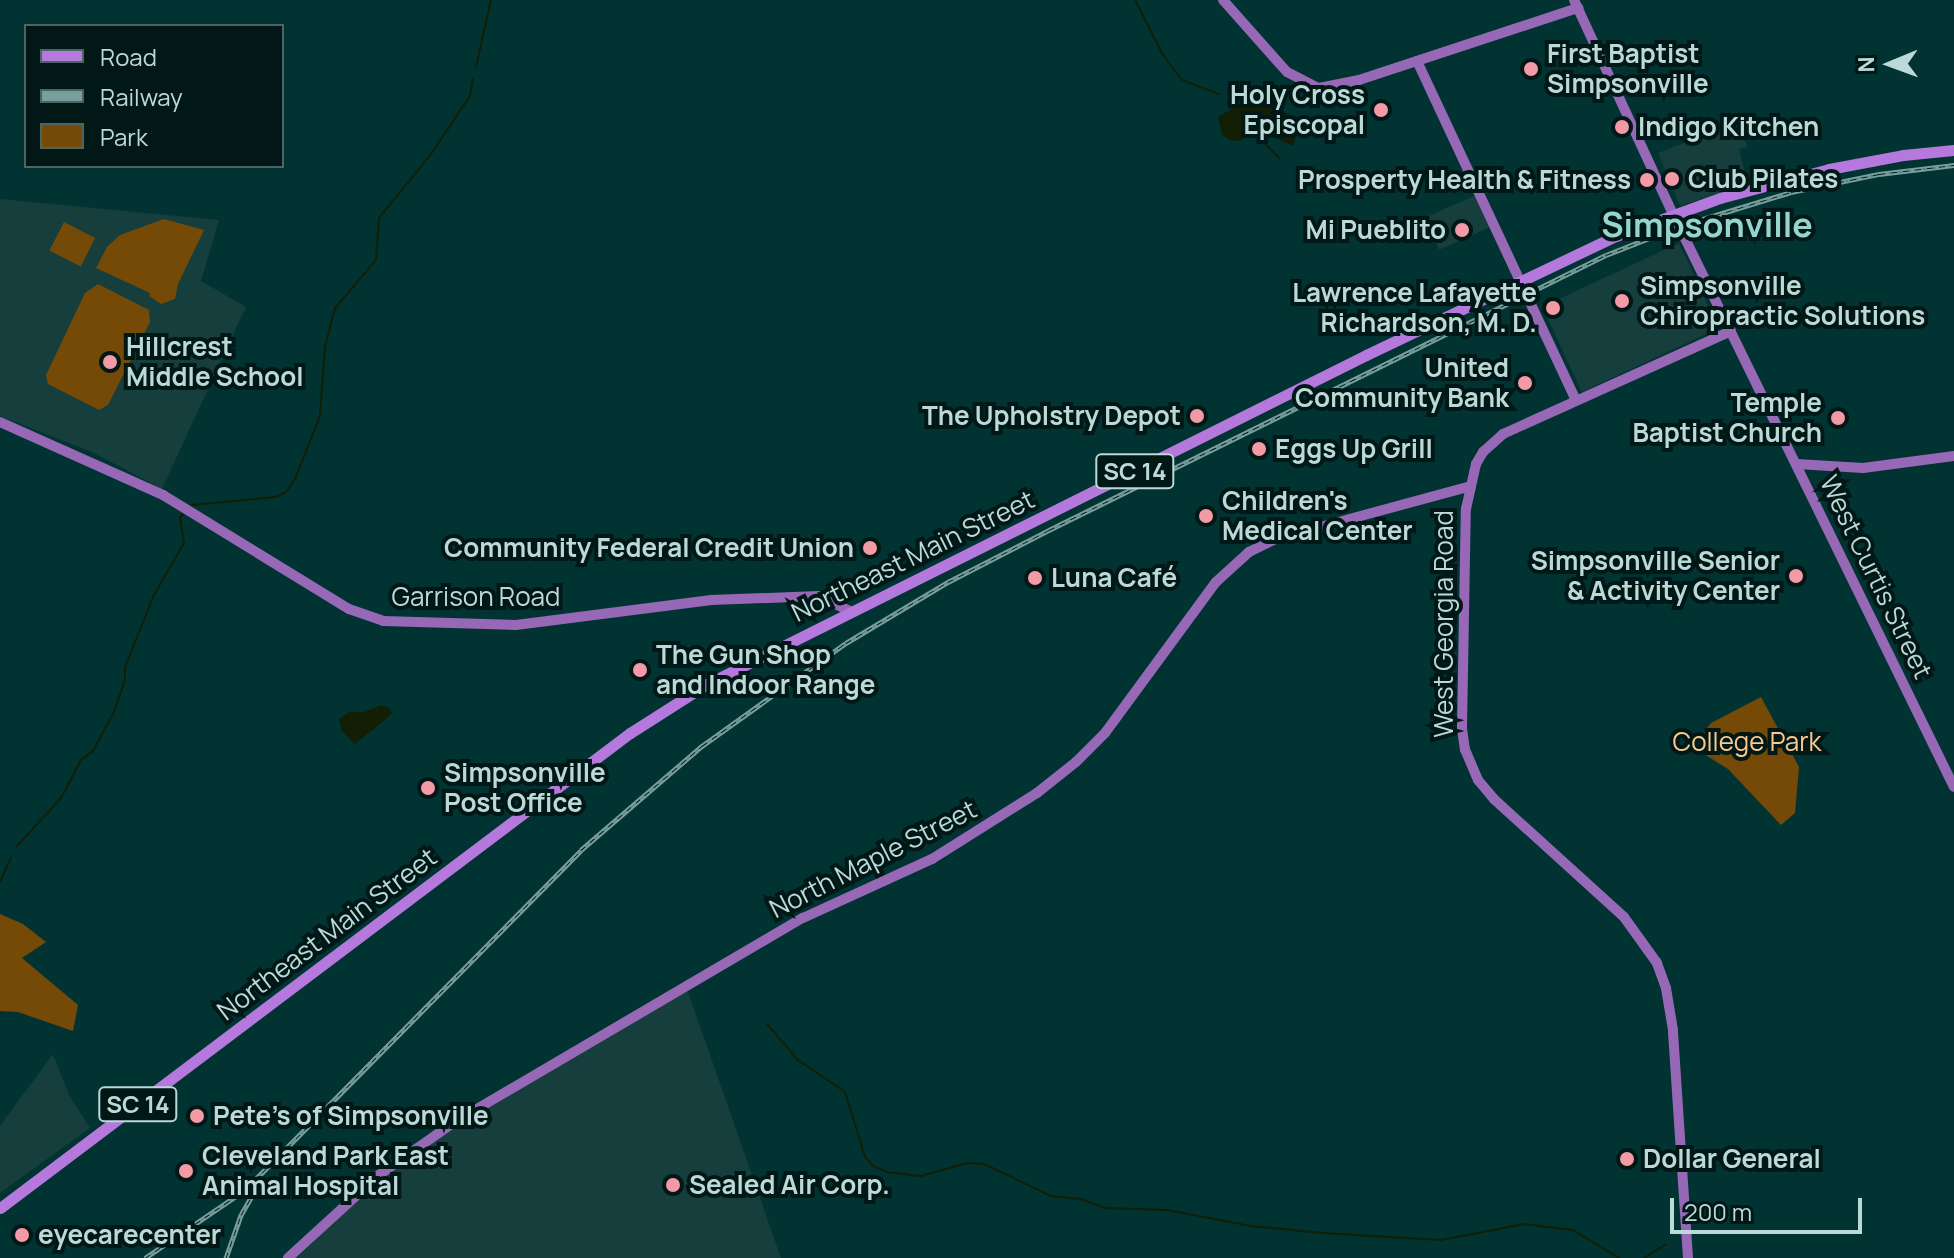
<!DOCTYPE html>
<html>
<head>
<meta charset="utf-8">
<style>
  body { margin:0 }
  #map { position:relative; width:1954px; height:1258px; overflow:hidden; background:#003332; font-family:Manrope,sans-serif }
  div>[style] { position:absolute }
  .built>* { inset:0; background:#163e3c; transform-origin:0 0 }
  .green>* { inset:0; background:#744a06; transform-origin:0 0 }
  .water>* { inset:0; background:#121f05 }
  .stream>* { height:2px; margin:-1px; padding:0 1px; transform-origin:1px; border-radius:1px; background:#121f05 }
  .secondary>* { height:10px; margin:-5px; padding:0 5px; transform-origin:5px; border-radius:5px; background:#9768b6 }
  .primary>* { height:11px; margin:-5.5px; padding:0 5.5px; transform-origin:5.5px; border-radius:5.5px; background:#b578dc }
  .rail>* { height:5px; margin-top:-2.5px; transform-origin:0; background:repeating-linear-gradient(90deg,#011817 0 6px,#799f9d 0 12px); box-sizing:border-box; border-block:2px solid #799f9d }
  .dots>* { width:22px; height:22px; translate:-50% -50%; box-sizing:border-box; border:4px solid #011817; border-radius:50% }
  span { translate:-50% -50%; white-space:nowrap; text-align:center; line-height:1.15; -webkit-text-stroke:8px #011817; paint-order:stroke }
  .shield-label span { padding:2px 6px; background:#011817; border:2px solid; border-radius:6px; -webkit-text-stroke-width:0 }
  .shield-label { font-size:24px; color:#bbd9d7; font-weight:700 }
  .poi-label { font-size:26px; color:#bbd9d7; font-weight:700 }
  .left { translate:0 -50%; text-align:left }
  .right { translate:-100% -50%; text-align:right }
  .street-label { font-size:26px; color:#bbd9d7 }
  .park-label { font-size:26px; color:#f9c990 }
  .district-label { font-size:34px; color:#96d4d0; font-weight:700 }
  .legend { position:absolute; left:24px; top:24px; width:260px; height:144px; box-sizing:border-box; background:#011817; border:2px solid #4b6564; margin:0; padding:10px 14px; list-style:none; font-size:24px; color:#bbd9d7 }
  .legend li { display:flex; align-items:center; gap:16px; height:40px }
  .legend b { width:40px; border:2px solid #4b6564 }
  .north { position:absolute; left:1850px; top:24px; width:80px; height:80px; -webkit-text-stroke:6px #011817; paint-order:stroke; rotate:269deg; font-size:22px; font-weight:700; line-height:32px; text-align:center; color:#bbd9d7 }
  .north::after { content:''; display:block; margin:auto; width:28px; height:36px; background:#bbd9d7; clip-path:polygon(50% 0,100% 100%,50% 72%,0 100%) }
  .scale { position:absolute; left:1670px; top:1198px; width:192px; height:36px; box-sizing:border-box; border:4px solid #bbd9d7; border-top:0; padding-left:10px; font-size:24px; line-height:28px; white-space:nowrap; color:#bbd9d7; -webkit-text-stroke:6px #011817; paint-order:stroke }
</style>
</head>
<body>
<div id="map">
  <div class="built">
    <i style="clip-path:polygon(1740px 121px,1747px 147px,1739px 149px,1748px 184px,1680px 206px,1658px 153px)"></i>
    <i style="left:1476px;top:195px;width:35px;height:56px;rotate:66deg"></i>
    <i style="clip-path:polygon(0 199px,219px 220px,201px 281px,246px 307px,162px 489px,92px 452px,0 416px)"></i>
    <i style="left:1679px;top:243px;width:94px;height:151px;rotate:65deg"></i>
    <i style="clip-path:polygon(687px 989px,781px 1258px,297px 1258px,399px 1158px)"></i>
    <i style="clip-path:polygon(53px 1054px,69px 1095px,90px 1128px,0 1193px,0 1126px)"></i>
  </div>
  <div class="green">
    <i style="clip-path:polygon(164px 219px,204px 230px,178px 284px,175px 299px,161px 304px,149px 296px,150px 293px,96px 268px,107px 247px,120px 235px)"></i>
    <i style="left:64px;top:222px;width:35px;height:32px;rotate:27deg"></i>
    <i style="clip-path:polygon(98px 284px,149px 310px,150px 322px,108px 405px,99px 410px,48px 384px,46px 375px,85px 293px)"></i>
    <i style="clip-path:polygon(1761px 697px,1799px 767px,1795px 813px,1781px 825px,1728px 769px,1707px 756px,1698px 740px,1711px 723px)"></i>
    <i style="clip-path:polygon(0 914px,23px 924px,46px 942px,22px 958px,78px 1005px,73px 1031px,18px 1012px,0 1011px)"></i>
  </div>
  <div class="water">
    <i style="clip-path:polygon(1253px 96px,1290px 115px,1298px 129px,1293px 146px,1258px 130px,1239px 141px,1229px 140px,1222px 134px,1218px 117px)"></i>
    <i style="clip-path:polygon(381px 705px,390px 708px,392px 714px,355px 744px,341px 730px,339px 719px,349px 712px,364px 712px)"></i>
  </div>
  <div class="stream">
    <i style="left:1135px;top:0;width:62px;rotate:63deg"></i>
    <i style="left:1163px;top:55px;width:31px;rotate:53deg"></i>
    <i style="left:1182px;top:80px;width:40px;rotate:21deg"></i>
    <i style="left:476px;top:67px;width:69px;rotate:-77.4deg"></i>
    <i style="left:1227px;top:102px;width:8px;rotate:50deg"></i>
    <i style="left:1255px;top:133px;width:35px;rotate:46deg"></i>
    <i style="left:192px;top:505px;width:84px;rotate:-5.4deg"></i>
    <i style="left:276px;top:497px;width:11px;rotate:-27deg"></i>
    <i style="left:286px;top:492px;width:16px;rotate:-55deg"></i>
    <i style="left:295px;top:479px;width:68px;rotate:-68.4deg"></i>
    <i style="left:320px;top:416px;width:69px;rotate:-85.9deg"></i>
    <i style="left:325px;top:347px;width:40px;rotate:-75.6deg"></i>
    <i style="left:335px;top:308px;width:63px;rotate:-49.5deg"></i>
    <i style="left:376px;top:260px;width:42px;rotate:-85.9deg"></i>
    <i style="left:379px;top:218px;width:82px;rotate:-50.9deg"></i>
    <i style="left:431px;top:154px;width:70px;rotate:-56.1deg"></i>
    <i style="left:470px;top:96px;width:18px;rotate:-81deg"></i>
    <i style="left:17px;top:846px;width:65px;rotate:-47.5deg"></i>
    <i style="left:61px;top:798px;width:43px;rotate:-62.2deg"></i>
    <i style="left:81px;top:760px;width:15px;rotate:-37deg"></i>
    <i style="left:93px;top:751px;width:44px;rotate:-61.7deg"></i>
    <i style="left:114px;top:712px;width:34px;rotate:-71deg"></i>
    <i style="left:125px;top:680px;width:13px;rotate:-90deg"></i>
    <i style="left:125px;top:667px;width:78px;rotate:-68.1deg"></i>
    <i style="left:154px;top:595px;width:60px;rotate:-60deg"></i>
    <i style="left:184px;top:543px;width:25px;rotate:-99deg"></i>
    <i style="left:180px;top:518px;width:6px;rotate:-51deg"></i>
    <i style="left:0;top:882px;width:27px;rotate:-66deg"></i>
    <i style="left:767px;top:1024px;width:48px;rotate:49.3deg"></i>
    <i style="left:798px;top:1060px;width:57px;rotate:34.2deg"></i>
    <i style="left:845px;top:1092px;width:68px;rotate:72.9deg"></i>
    <i style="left:865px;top:1157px;width:12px;rotate:48deg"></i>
    <i style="left:873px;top:1166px;width:15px;rotate:23deg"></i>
    <i style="left:887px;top:1172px;width:34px;rotate:7deg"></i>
    <i style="left:921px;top:1176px;width:48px;rotate:-15.8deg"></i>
    <i style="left:967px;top:1163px;width:17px;rotate:3deg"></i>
    <i style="left:984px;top:1164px;width:74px;rotate:25.5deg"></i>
    <i style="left:1051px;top:1196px;width:30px;rotate:6deg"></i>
    <i style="left:1081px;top:1199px;width:26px;rotate:21deg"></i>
    <i style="left:1105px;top:1208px;width:62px;rotate:1.8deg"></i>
    <i style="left:1167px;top:1210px;width:86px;rotate:10.8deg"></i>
    <i style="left:1251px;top:1226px;width:71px;rotate:5.6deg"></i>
    <i style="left:1322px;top:1233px;width:119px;rotate:3.4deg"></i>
    <i style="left:1441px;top:1240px;width:85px;rotate:-10.9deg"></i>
    <i style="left:1524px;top:1224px;width:49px;rotate:7deg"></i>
    <i style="left:1573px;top:1230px;width:54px;rotate:31.3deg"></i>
    <i style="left:1644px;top:1258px;width:26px;rotate:-32deg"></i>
  </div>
  <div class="secondary">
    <i style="left:1223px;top:0;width:96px;rotate:48.4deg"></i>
    <i style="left:1287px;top:72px;width:36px;rotate:27deg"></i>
    <i style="left:1319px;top:88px;width:41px;rotate:-11.3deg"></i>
    <i style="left:1359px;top:80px;width:231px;rotate:-18.2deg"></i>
    <i style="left:1574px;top:0;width:236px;rotate:65.2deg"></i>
    <i style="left:1673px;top:214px;width:638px;rotate:63.88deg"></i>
    <i style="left:1417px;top:61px;width:374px;rotate:64.9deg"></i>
    <i style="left:0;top:422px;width:179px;rotate:24.1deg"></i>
    <i style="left:163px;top:495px;width:218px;rotate:31.5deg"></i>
    <i style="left:349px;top:609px;width:36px;rotate:19deg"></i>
    <i style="left:383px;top:621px;width:133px;rotate:1.7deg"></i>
    <i style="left:516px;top:625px;width:197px;rotate:-7.3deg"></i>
    <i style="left:711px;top:600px;width:108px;rotate:-2.1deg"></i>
    <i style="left:819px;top:596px;width:37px;rotate:26deg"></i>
    <i style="left:1797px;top:464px;width:66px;rotate:3.5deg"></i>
    <i style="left:1863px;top:468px;width:92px;rotate:-7.5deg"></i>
    <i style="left:288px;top:1258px;width:123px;rotate:-42.4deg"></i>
    <i style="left:379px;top:1175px;width:90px;rotate:-35.1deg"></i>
    <i style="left:453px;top:1123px;width:406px;rotate:-30.4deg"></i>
    <i style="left:803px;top:918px;width:142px;rotate:-24.6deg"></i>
    <i style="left:932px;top:859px;width:124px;rotate:-32.2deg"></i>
    <i style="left:1037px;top:793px;width:50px;rotate:-38.5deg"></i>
    <i style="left:1076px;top:762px;width:41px;rotate:-45deg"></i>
    <i style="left:1105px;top:733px;width:187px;rotate:-53.7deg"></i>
    <i style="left:1216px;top:582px;width:45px;rotate:-42.3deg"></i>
    <i style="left:1249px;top:552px;width:30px;rotate:-26deg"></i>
    <i style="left:1276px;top:539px;width:199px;rotate:-15.2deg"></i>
    <i style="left:1688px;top:1258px;width:228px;rotate:-93.8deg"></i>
    <i style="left:1673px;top:1030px;width:43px;rotate:-99.5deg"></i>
    <i style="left:1666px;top:988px;width:27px;rotate:-110deg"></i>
    <i style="left:1657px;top:963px;width:57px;rotate:-125.7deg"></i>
    <i style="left:1624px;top:917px;width:176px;rotate:-137.8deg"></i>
    <i style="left:1494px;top:799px;width:25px;rotate:-130deg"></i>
    <i style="left:1478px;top:780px;width:33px;rotate:-113deg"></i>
    <i style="left:1465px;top:750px;width:22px;rotate:-98deg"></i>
    <i style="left:1462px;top:728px;width:219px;rotate:-89deg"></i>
    <i style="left:1466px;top:509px;width:46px;rotate:-77.5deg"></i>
    <i style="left:1476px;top:464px;width:14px;rotate:-60deg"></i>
    <i style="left:1483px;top:452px;width:27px;rotate:-42deg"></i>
    <i style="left:1503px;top:434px;width:250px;rotate:-24.3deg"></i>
  </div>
  <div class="primary">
    <i style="left:0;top:1208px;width:789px;rotate:-37.02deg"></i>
    <i style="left:630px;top:733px;width:91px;rotate:-32.5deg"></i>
    <i style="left:707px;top:684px;width:737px;rotate:-26.53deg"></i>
    <i style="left:1366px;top:355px;width:277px;rotate:-25.5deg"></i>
    <i style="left:1616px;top:236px;width:111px;rotate:-20.1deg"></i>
    <i style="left:1720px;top:198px;width:113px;rotate:-14.9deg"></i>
    <i style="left:1829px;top:169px;width:75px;rotate:-10.7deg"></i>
    <i style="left:1903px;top:155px;width:51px;rotate:-5.6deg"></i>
  </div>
  <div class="rail">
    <i style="left:145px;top:1258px;width:121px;rotate:-34.2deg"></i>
    <i style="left:245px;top:1190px;width:478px;rotate:-45.3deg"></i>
    <i style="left:581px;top:850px;width:160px;rotate:-40.7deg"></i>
    <i style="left:702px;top:746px;width:177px;rotate:-35.6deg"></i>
    <i style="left:846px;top:643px;width:119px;rotate:-30.9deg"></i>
    <i style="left:948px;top:582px;width:114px;rotate:-27.2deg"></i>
    <i style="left:1049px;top:530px;width:621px;rotate:-26.28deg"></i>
    <i style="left:1606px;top:255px;width:79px;rotate:-21.4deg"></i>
    <i style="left:1680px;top:226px;width:116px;rotate:-17deg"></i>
    <i style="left:1791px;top:192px;width:90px;rotate:-11.6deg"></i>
    <i style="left:1879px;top:174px;width:76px;rotate:-6.8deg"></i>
    <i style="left:226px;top:1258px;width:46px;rotate:-70.8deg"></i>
    <i style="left:241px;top:1215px;width:34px;rotate:-60deg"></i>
  </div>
  <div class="dots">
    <i style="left:1531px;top:69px;background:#f49aa6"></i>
    <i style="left:1381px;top:110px;background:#f49aa6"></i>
    <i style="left:1622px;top:127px;background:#f49aa6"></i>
    <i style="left:1672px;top:179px;background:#f49aa6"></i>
    <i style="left:1647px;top:180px;background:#f49aa6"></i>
    <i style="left:1462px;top:230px;background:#f49aa6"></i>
    <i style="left:1622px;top:301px;background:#f49aa6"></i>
    <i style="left:1553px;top:308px;background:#f49aa6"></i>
    <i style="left:110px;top:362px;background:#f49aa6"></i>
    <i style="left:1525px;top:383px;background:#f49aa6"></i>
    <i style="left:1197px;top:416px;background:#f49aa6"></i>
    <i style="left:1838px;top:418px;background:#f49aa6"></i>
    <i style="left:1259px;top:449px;background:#f49aa6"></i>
    <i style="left:1206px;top:516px;background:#f49aa6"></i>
    <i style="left:870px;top:548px;background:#f49aa6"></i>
    <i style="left:1796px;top:576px;background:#f49aa6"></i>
    <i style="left:1035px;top:578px;background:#f49aa6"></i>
    <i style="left:640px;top:670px;background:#f49aa6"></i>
    <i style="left:428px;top:788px;background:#f49aa6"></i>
    <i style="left:197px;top:1116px;background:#f49aa6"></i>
    <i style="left:1627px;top:1159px;background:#f49aa6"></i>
    <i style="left:186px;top:1171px;background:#f49aa6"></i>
    <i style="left:673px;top:1185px;background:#f49aa6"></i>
    <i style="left:22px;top:1235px;background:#f49aa6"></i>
  </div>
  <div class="shield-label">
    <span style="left:1135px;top:471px">SC 14</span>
    <span style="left:138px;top:1104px">SC 14</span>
  </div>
  <div class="poi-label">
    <span class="left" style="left:1547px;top:69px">First Baptist<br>Simpsonville</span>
    <span class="right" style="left:1365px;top:110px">Holy Cross<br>Episcopal</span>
    <span class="left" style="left:1638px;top:127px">Indigo Kitchen</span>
    <span class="left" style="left:1688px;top:179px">Club Pilates</span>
    <span class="right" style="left:1631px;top:180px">Prosperty Health &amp; Fitness</span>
    <span class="right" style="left:1446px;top:230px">Mi Pueblito</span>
    <span class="left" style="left:1640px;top:301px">Simpsonville<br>Chiropractic Solutions</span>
    <span class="right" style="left:1537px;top:308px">Lawrence Lafayette<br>Richardson, M. D.</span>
    <span class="left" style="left:126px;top:362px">Hillcrest<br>Middle School</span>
    <span class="right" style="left:1509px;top:383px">United<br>Community Bank</span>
    <span class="right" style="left:1822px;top:418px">Temple<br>Baptist Church</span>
    <span class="right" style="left:1181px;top:416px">The Upholstry Depot</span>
    <span class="left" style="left:1275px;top:449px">Eggs Up Grill</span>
    <span class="left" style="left:1222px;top:516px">Children's<br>Medical Center</span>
    <span class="right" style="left:854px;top:548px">Community Federal Credit Union</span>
    <span class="right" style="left:1780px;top:576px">Simpsonville Senior<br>&amp; Activity Center</span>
    <span class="left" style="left:1051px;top:578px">Luna Café</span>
    <span class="left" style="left:656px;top:670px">The Gun Shop<br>and Indoor Range</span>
    <span class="left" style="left:444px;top:788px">Simpsonville<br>Post Office</span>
    <span class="left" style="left:213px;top:1116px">Pete's of Simpsonville</span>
    <span class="left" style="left:202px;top:1171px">Cleveland Park East<br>Animal Hospital</span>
    <span class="left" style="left:1643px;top:1159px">Dollar General</span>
    <span class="left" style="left:689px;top:1185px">Sealed Air Corp.</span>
    <span class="left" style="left:38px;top:1235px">eyecarecenter</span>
  </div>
  <div class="street-label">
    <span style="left:913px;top:556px;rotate:-26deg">Northeast Main Street</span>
    <span style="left:1876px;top:577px;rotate:64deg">West Curtis Street</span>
    <span style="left:476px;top:597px">Garrison Road</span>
    <span style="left:1444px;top:624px;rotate:-90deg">West Georgia Road</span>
    <span style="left:873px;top:859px;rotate:-27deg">North Maple Street</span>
    <span style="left:327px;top:934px;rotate:-37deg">Northeast Main Street</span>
  </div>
  <div class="park-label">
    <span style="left:1747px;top:742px">College Park</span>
  </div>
  <div class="district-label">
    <span style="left:1707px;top:225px">Simpsonville</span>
  </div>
  <ul class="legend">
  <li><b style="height:10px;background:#b578dc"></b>Road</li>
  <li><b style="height:10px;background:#799f9d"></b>Railway</li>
  <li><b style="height:22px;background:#744a06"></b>Park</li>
  </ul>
  <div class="north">N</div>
  <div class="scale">200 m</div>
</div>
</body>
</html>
